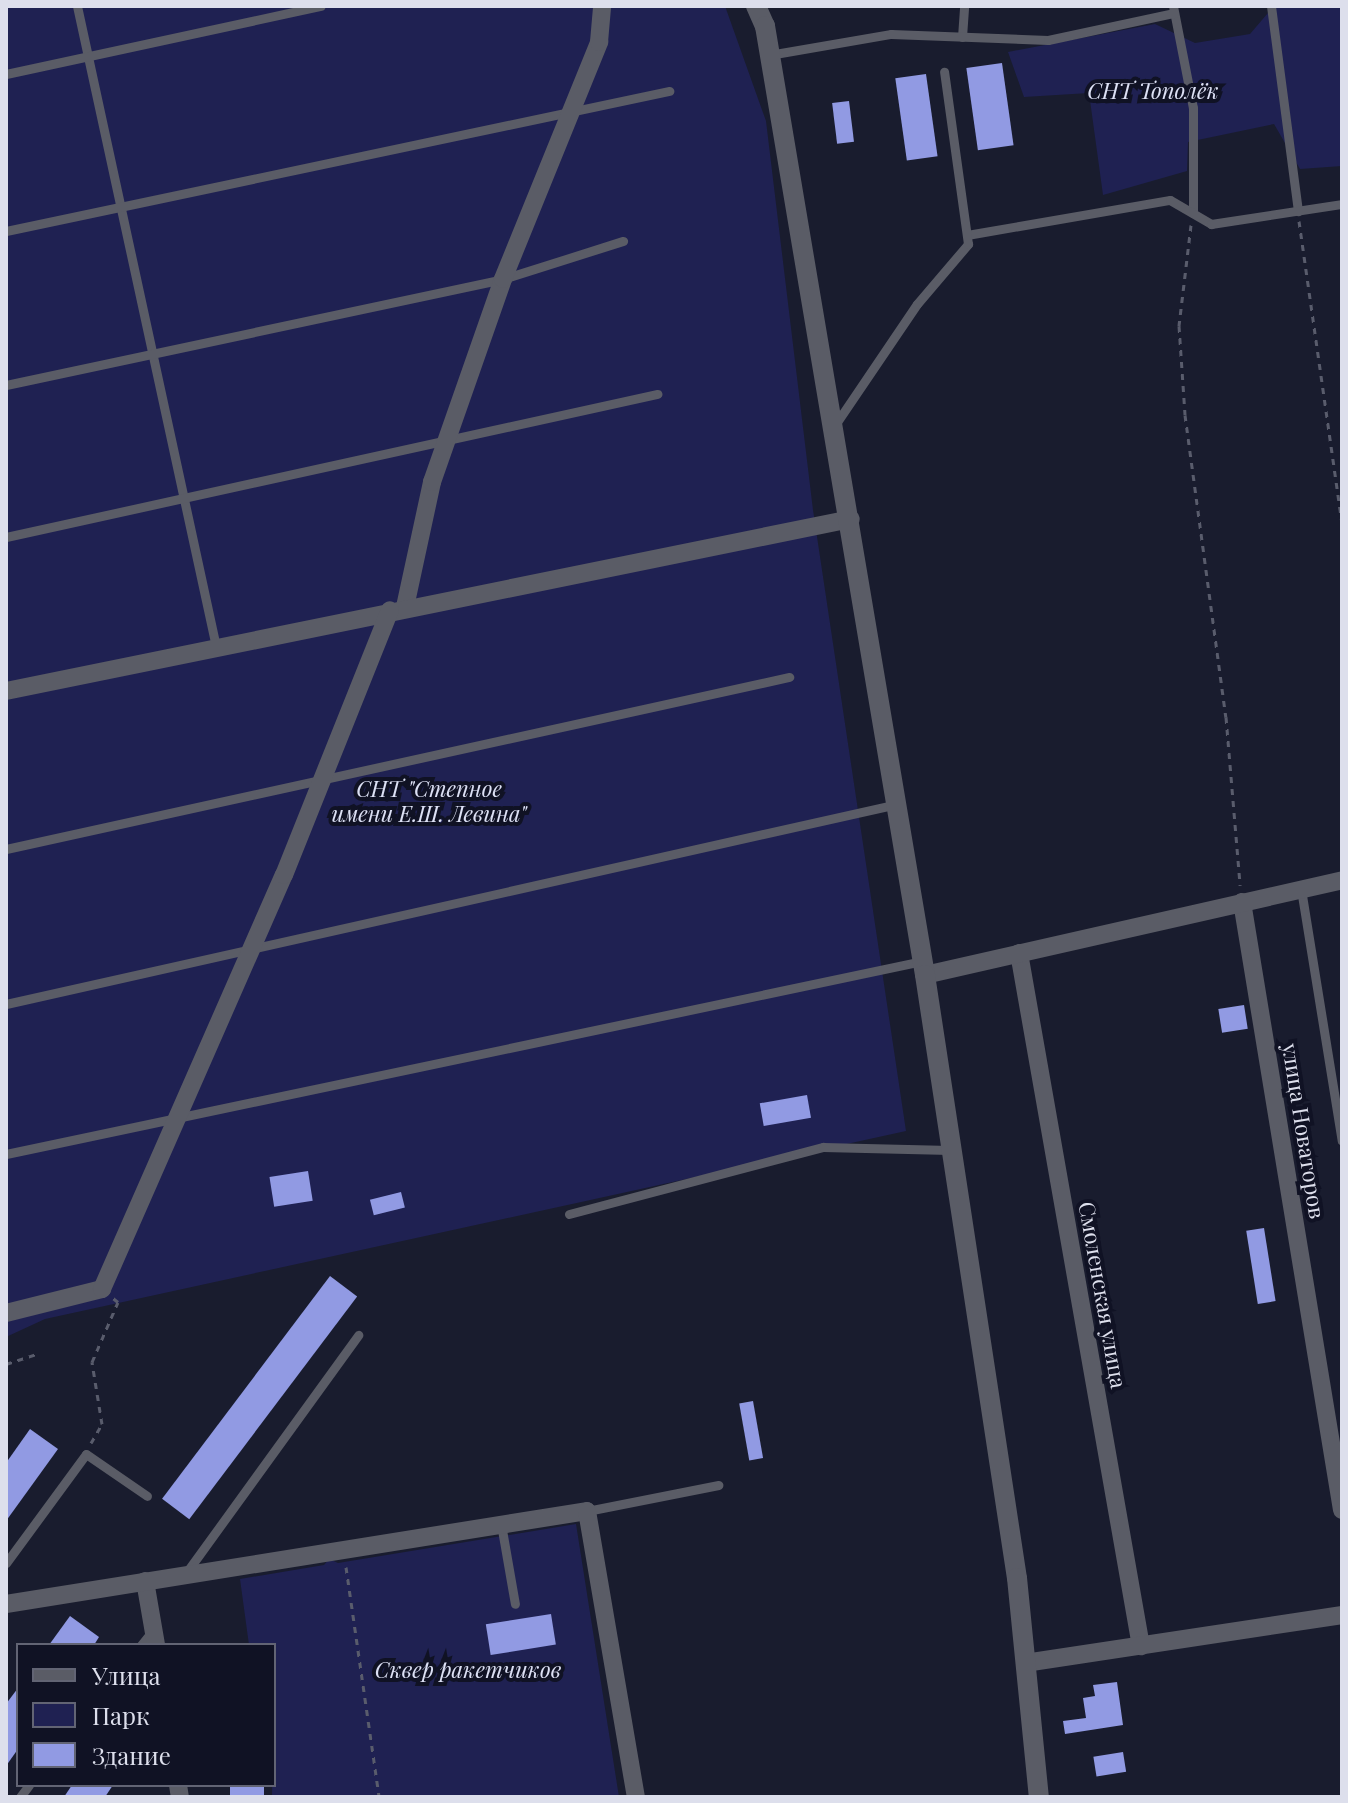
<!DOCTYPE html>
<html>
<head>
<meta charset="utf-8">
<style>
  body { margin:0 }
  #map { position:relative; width:1348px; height:1803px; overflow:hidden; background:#191c2e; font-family:"Playfair Display",serif }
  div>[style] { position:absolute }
  .green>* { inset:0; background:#1f2152 }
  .building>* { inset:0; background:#919ae3; transform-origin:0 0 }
  .path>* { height:3px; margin-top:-1.5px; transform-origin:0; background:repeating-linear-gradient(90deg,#595c6c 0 6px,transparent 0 12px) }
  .service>* { height:9px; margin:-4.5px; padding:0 4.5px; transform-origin:4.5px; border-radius:4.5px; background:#5a5c66 }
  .minor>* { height:18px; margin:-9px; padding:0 9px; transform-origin:9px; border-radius:9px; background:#5a5c66 }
  .tertiary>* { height:20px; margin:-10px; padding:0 10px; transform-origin:10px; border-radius:10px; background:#5a5c66 }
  span { translate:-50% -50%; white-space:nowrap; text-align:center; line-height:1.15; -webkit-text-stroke:8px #101224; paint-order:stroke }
  .park-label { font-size:22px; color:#dde1f5; font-style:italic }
  .street-label { font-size:22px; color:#dddfec }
  .frame { position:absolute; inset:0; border:8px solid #dddfec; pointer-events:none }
  .legend { position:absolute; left:16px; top:1643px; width:260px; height:144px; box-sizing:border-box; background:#101224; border:2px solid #626474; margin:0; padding:10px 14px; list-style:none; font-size:24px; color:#dddfec }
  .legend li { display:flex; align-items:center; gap:16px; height:40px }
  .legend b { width:40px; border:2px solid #626474 }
</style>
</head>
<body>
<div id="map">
  <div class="green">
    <i style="clip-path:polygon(6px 6px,725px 6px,766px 121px,813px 510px,906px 1131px,45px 1319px,6px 1337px)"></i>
    <i style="clip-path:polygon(1274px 6px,1342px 6px,1342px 166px,1300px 169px,1274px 124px,1188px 142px,1187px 171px,1103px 195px,1089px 93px,1024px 97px,1008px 52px,1155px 24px,1195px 43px,1250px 34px)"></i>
    <i style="clip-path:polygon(576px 1524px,619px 1797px,272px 1797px,274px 1645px,249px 1645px,240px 1579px,324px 1565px,329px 1559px,338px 1563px)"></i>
  </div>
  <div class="building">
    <i style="left:1002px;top:63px;width:83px;height:36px;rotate:82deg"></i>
    <i style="left:926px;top:74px;width:83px;height:31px;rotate:82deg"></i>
    <i style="left:849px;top:101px;width:41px;height:17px;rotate:83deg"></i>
    <i style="left:1244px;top:1005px;width:24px;height:26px;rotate:81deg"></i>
    <i style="left:807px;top:1095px;width:23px;height:48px;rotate:80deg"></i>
    <i style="left:308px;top:1171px;width:30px;height:39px;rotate:81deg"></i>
    <i style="left:401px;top:1192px;width:16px;height:32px;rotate:76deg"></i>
    <i style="left:1264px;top:1228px;width:74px;height:18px;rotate:81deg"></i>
    <i style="left:330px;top:1276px;width:34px;height:279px;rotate:37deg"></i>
    <i style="left:753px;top:1401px;width:58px;height:14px;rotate:80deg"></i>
    <i style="clip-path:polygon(30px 1429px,58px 1449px,6px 1521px,6px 1463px)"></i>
    <i style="left:551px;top:1614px;width:31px;height:66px;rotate:81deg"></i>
    <i style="clip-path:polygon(70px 1616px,99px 1637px,94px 1645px,49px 1645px)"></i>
    <i style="clip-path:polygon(1117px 1682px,1123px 1725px,1065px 1734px,1063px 1721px,1086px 1718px,1083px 1698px,1095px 1696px,1093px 1685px)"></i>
    <i style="clip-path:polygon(18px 1688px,18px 1749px,6px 1766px,6px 1704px)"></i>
    <i style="left:1123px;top:1752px;width:20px;height:30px;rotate:81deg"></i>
    <i style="clip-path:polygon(72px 1785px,113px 1785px,105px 1797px,64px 1797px)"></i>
    <i style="left:230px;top:1785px;width:34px;height:12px"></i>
  </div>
  <div class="path">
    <i style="left:1299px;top:221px;width:304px;rotate:81.9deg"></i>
    <i style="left:1191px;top:225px;width:102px;rotate:96.8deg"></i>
    <i style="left:1179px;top:326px;width:89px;rotate:86.1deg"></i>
    <i style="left:1185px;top:415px;width:305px;rotate:82.3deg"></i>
    <i style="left:1226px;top:717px;width:169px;rotate:85.2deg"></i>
    <i style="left:6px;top:1364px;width:35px;rotate:-18deg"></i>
    <i style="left:91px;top:1443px;width:22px;rotate:-60deg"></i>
    <i style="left:102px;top:1424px;width:63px;rotate:-99.2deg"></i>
    <i style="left:92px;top:1362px;width:65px;rotate:-66.6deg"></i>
    <i style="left:118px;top:1302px;width:6px;rotate:-141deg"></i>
    <i style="left:346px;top:1567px;width:232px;rotate:81.8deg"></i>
    <i style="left:485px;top:1797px;width:16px"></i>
  </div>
  <div class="service">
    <i style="left:77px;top:6px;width:656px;rotate:77.76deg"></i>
    <i style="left:1173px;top:6px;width:104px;rotate:78.9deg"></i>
    <i style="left:1193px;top:108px;width:105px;rotate:90deg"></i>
    <i style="left:1271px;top:6px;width:207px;rotate:82.5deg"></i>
    <i style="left:962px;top:37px;width:31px;rotate:-86deg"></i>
    <i style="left:769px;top:55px;width:124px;rotate:-9.8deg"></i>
    <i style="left:891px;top:34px;width:157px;rotate:2.2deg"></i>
    <i style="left:1048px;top:40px;width:129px;rotate:-12.1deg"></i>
    <i style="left:6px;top:74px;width:322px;rotate:-12.2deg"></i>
    <i style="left:6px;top:231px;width:678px;rotate:-11.92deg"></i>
    <i style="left:967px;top:235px;width:206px;rotate:-9.8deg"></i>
    <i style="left:1170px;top:200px;width:48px;rotate:30.3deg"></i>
    <i style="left:1211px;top:224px;width:133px;rotate:-8.7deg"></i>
    <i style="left:6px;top:385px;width:508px;rotate:-12.04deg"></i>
    <i style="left:503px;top:279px;width:126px;rotate:-17.6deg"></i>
    <i style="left:835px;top:425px;width:146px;rotate:-55.9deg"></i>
    <i style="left:917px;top:304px;width:79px;rotate:-49.6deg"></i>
    <i style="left:968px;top:244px;width:174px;rotate:-97.9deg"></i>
    <i style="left:6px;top:537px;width:667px;rotate:-12.39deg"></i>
    <i style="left:6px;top:849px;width:802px;rotate:-12.39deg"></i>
    <i style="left:1301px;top:889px;width:255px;rotate:80.8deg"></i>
    <i style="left:6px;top:1004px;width:913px;rotate:-12.65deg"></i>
    <i style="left:6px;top:1154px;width:937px;rotate:-11.89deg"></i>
    <i style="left:569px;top:1214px;width:263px;rotate:-14.8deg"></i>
    <i style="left:823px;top:1147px;width:127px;rotate:1.4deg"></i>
    <i style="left:587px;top:1511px;width:134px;rotate:-11.2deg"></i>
    <i style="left:501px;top:1524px;width:81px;rotate:80.1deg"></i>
    <i style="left:6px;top:1563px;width:135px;rotate:-53.7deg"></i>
    <i style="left:86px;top:1454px;width:74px;rotate:34.5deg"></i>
    <i style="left:186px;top:1573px;width:294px;rotate:-54.1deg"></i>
    <i style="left:141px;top:1645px;width:21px;rotate:-51deg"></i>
    <i style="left:20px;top:1797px;width:15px;rotate:-53deg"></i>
  </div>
  <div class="minor">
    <i style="left:405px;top:607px;width:128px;rotate:-77.8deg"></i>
    <i style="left:432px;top:482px;width:215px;rotate:-70.7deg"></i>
    <i style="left:503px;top:279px;width:256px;rotate:-67.9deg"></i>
    <i style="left:599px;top:42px;width:36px;rotate:-85deg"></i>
    <i style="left:6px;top:691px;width:862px;rotate:-11.51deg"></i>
    <i style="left:1242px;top:902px;width:616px;rotate:80.66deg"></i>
    <i style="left:1019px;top:953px;width:704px;rotate:80.02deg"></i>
    <i style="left:925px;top:975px;width:428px;rotate:-12.8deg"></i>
    <i style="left:6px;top:1313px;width:99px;rotate:-14deg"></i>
    <i style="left:102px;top:1289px;width:452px;rotate:-66.3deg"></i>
    <i style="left:284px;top:875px;width:285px;rotate:-68.2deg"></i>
    <i style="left:145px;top:1581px;width:65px;rotate:80.2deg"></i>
    <i style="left:6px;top:1604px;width:588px;rotate:-9.09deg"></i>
    <i style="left:587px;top:1511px;width:290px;rotate:80.3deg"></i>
    <i style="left:1025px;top:1663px;width:321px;rotate:-8.6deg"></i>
    <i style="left:178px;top:1785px;width:12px;rotate:81deg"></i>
  </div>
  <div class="tertiary">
    <i style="left:756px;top:6px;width:22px;rotate:66deg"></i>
    <i style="left:765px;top:26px;width:962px;rotate:80.43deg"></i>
    <i style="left:925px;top:975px;width:610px;rotate:81.33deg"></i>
    <i style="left:1017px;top:1578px;width:220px;rotate:84.3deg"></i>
  </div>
  <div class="park-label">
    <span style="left:1153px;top:91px">СНТ Тополёк</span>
    <span style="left:429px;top:801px">СНТ "Степное<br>имени Е.Ш. Левина"</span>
    <span style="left:468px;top:1670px">Сквер ракетчиков</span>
  </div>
  <div class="street-label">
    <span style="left:1304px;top:1131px;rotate:81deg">улица Новаторов</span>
    <span style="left:1103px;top:1295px;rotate:80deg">Смоленская улица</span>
  </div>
  <div class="frame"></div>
  <ul class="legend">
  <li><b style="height:10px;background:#5a5c66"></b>Улица</li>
  <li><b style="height:22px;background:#1f2152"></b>Парк</li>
  <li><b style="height:22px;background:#919ae3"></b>Здание</li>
  </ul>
</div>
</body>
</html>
